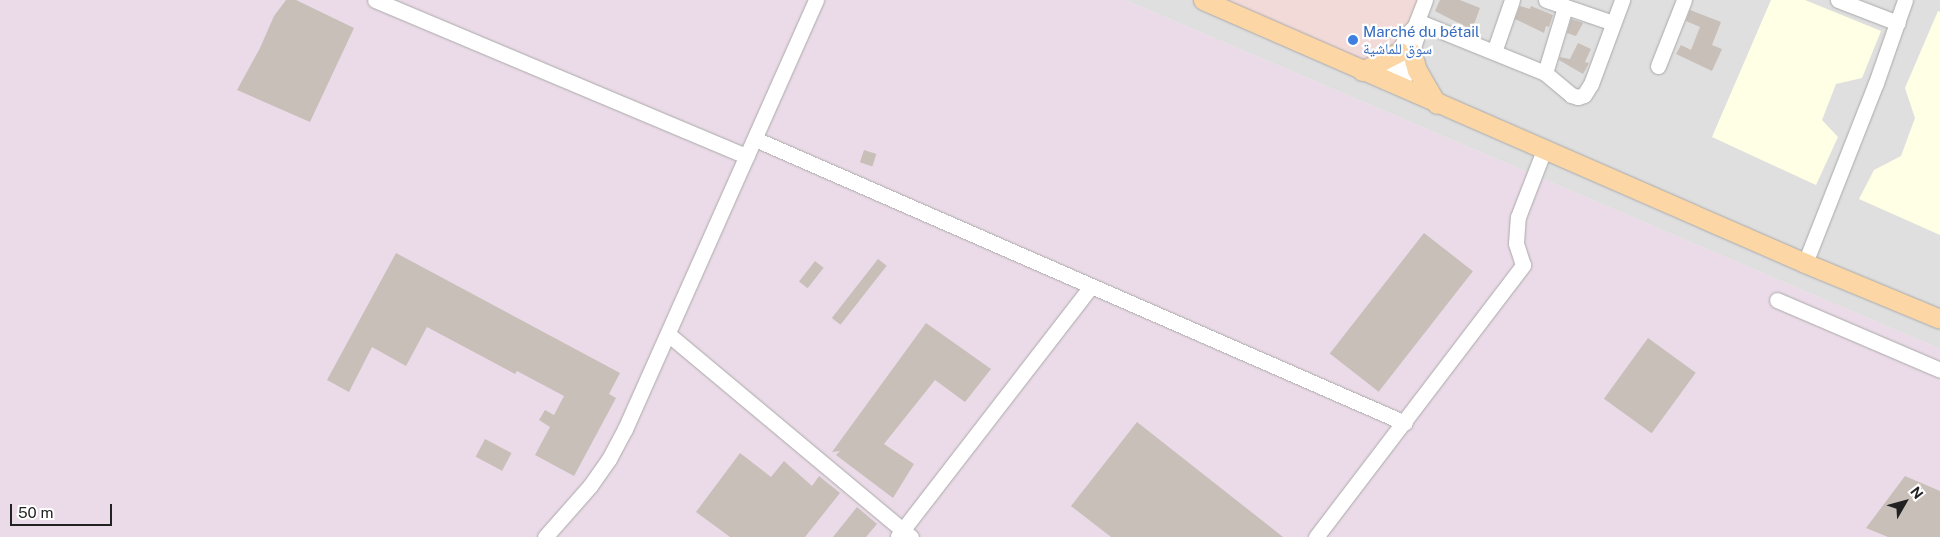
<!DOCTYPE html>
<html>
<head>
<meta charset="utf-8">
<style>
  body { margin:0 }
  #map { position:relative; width:1940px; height:537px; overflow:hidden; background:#f2efe9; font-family:"Public Sans","Noto Naskh Arabic",sans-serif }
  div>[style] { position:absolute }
  .residential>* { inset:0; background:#e0dfdf }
  .commercial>* { inset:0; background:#f2dad9 }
  .industrial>* { inset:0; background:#ebdbe8 }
  .education>* { inset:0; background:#ffffe5 }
  .building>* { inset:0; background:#c7bfb8; transform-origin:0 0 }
  .roads { filter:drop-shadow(0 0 1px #a9a9a9) drop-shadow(0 0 1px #a9a9a9) }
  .minor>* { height:15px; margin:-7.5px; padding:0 7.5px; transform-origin:7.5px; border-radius:7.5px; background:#fff }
  .major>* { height:19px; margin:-9.5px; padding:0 9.5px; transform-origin:9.5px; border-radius:9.5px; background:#fcd6a4 }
  .dots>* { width:14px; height:14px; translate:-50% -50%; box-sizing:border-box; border:2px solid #fff; border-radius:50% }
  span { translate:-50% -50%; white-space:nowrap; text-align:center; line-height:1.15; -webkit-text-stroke:4.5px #fff; paint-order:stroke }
  .shop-label { font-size:15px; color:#366cbe }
  .left { translate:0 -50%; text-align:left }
  .north { position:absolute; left:1880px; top:477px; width:50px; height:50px; -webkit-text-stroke:4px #fff; paint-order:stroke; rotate:52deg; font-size:14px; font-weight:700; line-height:20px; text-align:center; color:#222 }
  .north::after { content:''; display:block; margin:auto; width:18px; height:22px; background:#222; clip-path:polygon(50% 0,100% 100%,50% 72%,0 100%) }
  .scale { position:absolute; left:10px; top:504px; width:102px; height:22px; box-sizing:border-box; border:2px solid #222; border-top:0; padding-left:6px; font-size:15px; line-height:18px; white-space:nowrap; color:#222; -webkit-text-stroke:4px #fff; paint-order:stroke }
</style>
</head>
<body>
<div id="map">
  <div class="residential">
    <i style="clip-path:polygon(1125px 0,1940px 0,1940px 349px)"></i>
  </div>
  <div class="commercial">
    <i style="clip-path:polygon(1210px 0,1419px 0,1390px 80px)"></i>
  </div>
  <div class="industrial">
    <i style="clip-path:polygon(0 0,1125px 0,1940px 349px,1940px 537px,0 537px)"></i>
  </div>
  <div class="education">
    <i style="clip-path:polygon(1771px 0,1805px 0,1881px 31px,1862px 78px,1836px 84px,1822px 120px,1838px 137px,1816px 185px,1712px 137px)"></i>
    <i style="clip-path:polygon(1938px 11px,1940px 12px,1940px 235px,1859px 199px,1874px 170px,1901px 156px,1915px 118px,1905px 88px)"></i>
  </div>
  <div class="building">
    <i style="clip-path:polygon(286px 0,296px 0,354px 28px,310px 122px,237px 90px,260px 48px,274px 16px)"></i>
    <i style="clip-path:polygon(1440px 0,1460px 0,1480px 8px,1472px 30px,1435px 11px)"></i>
    <i style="clip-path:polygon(1520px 6px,1530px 9px,1531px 6px,1553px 15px,1549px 27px,1546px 26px,1544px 33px,1515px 19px)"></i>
    <i style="clip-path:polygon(1690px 10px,1721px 22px,1712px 45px,1722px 49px,1712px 71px,1676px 54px,1681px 45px,1691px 50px,1700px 27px,1686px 21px)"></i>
    <i style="clip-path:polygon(1571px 19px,1583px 23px,1576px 36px,1567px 33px)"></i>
    <i style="clip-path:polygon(1578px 43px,1591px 49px,1585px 62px,1589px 63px,1583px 74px,1559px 60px,1560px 57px,1570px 59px)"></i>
    <i style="left:864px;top:150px;width:13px;height:13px;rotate:18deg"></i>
    <i style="left:1424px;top:233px;width:62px;height:153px;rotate:38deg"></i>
    <i style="clip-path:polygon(396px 253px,620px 373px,609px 394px,616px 398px,574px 476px,535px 455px,550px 427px,539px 420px,545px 410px,554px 415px,564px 396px,517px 371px,515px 374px,427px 327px,406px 366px,372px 347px,349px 392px,327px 380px)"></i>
    <i style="left:878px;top:259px;width:11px;height:75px;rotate:38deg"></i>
    <i style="left:815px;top:261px;width:11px;height:26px;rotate:38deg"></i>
    <i style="clip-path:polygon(926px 323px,991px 369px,965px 402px,935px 380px,884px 444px,914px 464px,893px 498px,836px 455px,840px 451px,832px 452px)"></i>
    <i style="left:1648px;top:338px;width:59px;height:75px;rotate:36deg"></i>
    <i style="clip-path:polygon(1137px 422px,1283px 537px,1111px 537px,1071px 506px)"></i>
    <i style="left:485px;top:439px;width:30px;height:20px;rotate:28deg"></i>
    <i style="clip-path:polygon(740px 453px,771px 477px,784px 461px,812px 486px,819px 476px,840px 493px,805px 537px,730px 537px,696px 512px)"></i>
    <i style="clip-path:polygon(1905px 476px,1940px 491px,1940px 537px,1888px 537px,1866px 528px)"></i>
    <i style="clip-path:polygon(857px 507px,877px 524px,866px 537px,833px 537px)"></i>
  </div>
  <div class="roads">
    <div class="minor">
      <i style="left:375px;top:0;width:403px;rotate:22.8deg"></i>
      <i style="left:1546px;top:0;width:71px;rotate:18.9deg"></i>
      <i style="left:1838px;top:0;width:64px;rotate:21deg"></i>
      <i style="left:1417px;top:21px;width:138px;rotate:22.1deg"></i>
      <i style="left:1545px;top:73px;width:34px;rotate:40deg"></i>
      <i style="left:1571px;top:95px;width:7px;rotate:16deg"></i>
      <i style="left:1578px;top:97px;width:6px;rotate:-18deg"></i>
      <i style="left:1584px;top:95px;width:13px;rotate:-58deg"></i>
      <i style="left:1591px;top:84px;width:90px;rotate:-69.7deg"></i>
      <i style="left:1494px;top:52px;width:55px;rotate:-70.9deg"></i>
      <i style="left:1658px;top:66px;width:71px;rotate:-68.5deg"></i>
      <i style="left:1545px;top:73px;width:69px;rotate:-73.1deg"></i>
      <i style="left:1386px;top:82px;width:52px;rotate:-66.4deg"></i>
      <i style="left:1407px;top:34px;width:11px;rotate:-45deg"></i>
      <i style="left:1415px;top:26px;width:28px;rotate:-69deg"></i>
      <i style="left:1401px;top:88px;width:52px;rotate:-73.3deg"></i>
      <i style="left:1416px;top:38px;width:12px;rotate:-95deg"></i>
      <i style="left:755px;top:139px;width:709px;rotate:23.6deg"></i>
      <i style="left:1805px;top:263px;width:193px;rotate:-68.5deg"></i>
      <i style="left:1876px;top:83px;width:88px;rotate:-70.7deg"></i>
      <i style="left:1777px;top:300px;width:177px;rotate:23.2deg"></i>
      <i style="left:668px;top:334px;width:317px;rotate:39.9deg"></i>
      <i style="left:898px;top:536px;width:316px;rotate:-52.3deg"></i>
      <i style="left:545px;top:537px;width:68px;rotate:-48.6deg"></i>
      <i style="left:590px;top:486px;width:33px;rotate:-55deg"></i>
      <i style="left:609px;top:459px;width:34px;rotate:-62deg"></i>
      <i style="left:625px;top:429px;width:470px;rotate:-66deg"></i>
      <i style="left:1316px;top:537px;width:342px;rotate:-52.7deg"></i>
      <i style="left:1523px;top:265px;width:23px;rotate:-108deg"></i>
      <i style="left:1516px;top:243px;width:26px;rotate:-86deg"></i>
      <i style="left:1518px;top:217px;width:72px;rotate:-68.8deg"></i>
    </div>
    <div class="major">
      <i style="left:1203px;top:0;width:657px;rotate:23.6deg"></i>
      <i style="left:1805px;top:263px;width:146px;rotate:22.5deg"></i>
      <i style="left:1412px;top:53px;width:18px;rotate:74deg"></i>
      <i style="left:1417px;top:70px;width:39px;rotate:60deg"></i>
      <i style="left:1362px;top:71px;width:42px;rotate:-27.2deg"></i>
    </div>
  </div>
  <div class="dots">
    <i style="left:1353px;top:40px;background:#3f7fe0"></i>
  </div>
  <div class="shop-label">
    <span class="left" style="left:1363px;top:40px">Marché du bétail<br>سوق للماشية</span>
  </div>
  <div class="north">N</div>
  <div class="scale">50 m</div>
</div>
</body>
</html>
